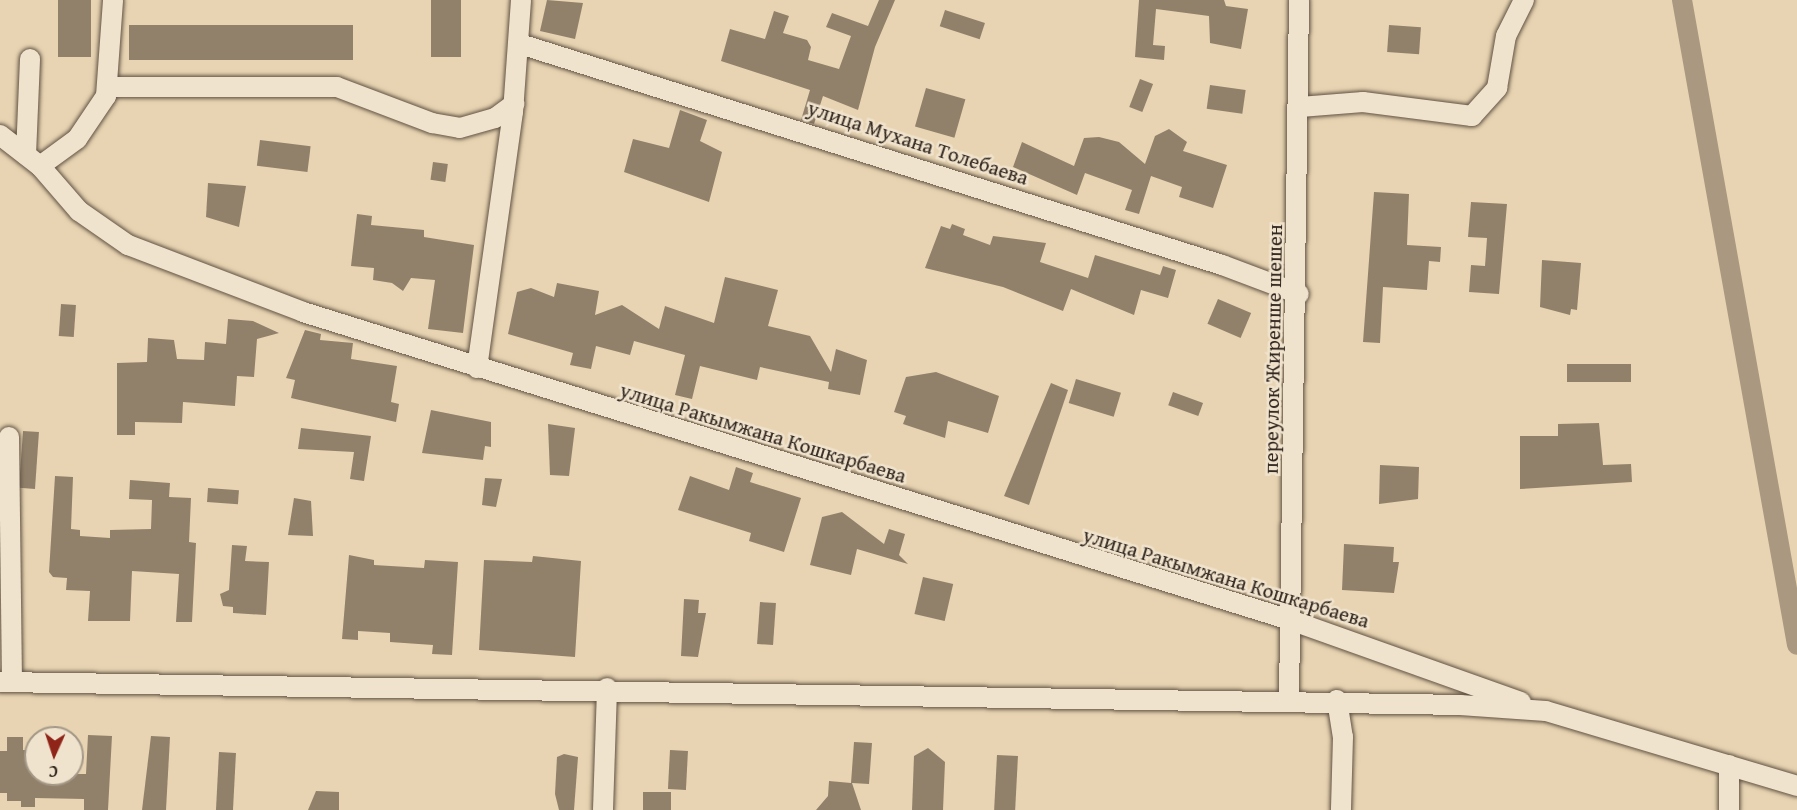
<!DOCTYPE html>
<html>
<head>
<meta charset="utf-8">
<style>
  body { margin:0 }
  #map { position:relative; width:1797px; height:810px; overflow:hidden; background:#e8d4b2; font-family:"Gentium Book Plus",serif }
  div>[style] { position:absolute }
  .canal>* { height:20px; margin:-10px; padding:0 10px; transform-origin:10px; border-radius:10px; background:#aa9980 }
  .building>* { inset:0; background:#91816b; transform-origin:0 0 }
  .roads { filter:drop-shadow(0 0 2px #605244) drop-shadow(0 0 2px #605244) }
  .street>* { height:20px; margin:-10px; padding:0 10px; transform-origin:10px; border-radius:10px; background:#f0e3cd }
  span { translate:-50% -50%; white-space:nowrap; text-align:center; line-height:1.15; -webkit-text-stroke:5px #f0e3cd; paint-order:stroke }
  .street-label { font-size:21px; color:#32271f }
  .north { position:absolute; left:24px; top:726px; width:60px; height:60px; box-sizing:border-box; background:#f0e3cd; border:2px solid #a49887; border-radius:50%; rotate:183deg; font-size:16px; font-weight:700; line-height:24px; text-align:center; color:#32271f }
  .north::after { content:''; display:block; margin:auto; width:21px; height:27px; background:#8f2418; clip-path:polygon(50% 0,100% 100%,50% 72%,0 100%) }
</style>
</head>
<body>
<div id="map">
  <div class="canal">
    <i style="left:1682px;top:0;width:655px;rotate:79.89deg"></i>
  </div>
  <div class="building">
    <i style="left:58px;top:0;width:33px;height:57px"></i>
    <i style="left:431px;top:0;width:30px;height:57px"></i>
    <i style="clip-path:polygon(547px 0,583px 3px,575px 39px,540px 31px)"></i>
    <i style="clip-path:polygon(879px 0,895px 0,875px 47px,858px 110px,823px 96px,814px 124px,801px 120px,810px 90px,721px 61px,730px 29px,765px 39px,774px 11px,789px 16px,783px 33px,807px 40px,811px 47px,808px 60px,839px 69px,851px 36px,826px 27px,832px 13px,868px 26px)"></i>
    <i style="clip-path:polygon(1139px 0,1224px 0,1226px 6px,1248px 9px,1241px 49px,1210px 43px,1209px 16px,1156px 9px,1153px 45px,1165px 46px,1164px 60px,1135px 57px)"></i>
    <i style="left:945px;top:10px;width:42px;height:17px;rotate:18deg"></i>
    <i style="left:129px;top:25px;width:224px;height:35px"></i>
    <i style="left:1389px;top:25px;width:32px;height:27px;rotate:4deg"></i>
    <i style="left:1140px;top:79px;width:14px;height:30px;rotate:21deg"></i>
    <i style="left:1210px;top:85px;width:36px;height:24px;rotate:8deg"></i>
    <i style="left:926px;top:88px;width:41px;height:40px;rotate:16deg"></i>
    <i style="clip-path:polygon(680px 110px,707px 120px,700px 141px,722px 152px,709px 202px,624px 172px,633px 139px,669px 148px)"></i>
    <i style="clip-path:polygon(1169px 129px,1187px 142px,1183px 151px,1227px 165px,1213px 208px,1179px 197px,1182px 187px,1151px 176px,1139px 214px,1125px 210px,1132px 190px,1085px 173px,1077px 195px,1013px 167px,1022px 142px,1074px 166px,1084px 138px,1099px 137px,1119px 142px,1145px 164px,1155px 136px)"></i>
    <i style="left:260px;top:140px;width:51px;height:26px;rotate:7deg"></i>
    <i style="left:433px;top:162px;width:15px;height:18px;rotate:8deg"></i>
    <i style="clip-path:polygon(208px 183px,246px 186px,239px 227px,206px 217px)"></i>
    <i style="clip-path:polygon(1374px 192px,1409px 194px,1407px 245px,1441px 247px,1440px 262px,1429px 261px,1427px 290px,1383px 287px,1380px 343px,1363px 342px)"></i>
    <i style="clip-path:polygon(1471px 202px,1507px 204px,1499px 294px,1469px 292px,1471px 265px,1485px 266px,1487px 238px,1468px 237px)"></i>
    <i style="clip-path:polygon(357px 214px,372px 216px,371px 225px,424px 230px,424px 237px,474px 245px,463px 333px,428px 329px,435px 280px,411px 278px,403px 291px,392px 283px,373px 280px,374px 268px,351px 266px)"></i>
    <i style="clip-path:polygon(952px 224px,965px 229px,963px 235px,990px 245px,993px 236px,1046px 243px,1040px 262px,1088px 278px,1095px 255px,1160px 275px,1163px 266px,1176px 270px,1168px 298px,1141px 290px,1134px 315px,1071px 289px,1063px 311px,1003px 287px,925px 268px,941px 226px,950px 229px)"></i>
    <i style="clip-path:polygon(1542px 260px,1581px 263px,1577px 310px,1571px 309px,1570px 315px,1540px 307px)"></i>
    <i style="clip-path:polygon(725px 277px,778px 290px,768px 326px,810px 336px,831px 372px,836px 349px,867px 360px,860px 395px,828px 389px,829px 382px,760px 367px,757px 380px,700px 366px,692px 399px,675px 395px,685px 355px,634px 341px,630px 355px,596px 346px,591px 369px,570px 365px,573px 353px,508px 334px,517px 292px,531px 288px,554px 297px,557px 283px,599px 291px,595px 315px,622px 305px,659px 329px,665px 306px,714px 323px)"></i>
    <i style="left:1218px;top:299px;width:36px;height:27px;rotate:23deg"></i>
    <i style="left:61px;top:304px;width:15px;height:32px;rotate:4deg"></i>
    <i style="clip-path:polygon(228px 319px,253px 321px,279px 333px,257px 339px,254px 377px,237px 376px,235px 406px,183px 402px,182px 423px,135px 422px,135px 435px,117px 435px,117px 363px,147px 362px,148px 338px,174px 340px,177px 359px,204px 360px,205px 342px,226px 344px)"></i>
    <i style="clip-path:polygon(305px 330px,321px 334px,320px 340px,353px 343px,351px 359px,397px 366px,391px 402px,399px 404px,396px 422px,291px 398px,295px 380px,286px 378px)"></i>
    <i style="left:1567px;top:364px;width:64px;height:18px"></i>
    <i style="clip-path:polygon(936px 372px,999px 396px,988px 433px,948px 421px,945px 438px,903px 424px,906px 416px,894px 412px,906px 377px)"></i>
    <i style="left:1076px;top:379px;width:47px;height:25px;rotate:17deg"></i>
    <i style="clip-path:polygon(1051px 383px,1068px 390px,1029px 505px,1004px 496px)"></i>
    <i style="left:1173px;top:392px;width:32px;height:14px;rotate:20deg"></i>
    <i style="clip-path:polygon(431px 410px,491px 422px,491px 447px,485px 446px,483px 460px,422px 453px)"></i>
    <i style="clip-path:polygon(1599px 423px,1603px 465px,1631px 464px,1632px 482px,1520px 489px,1520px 436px,1558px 436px,1558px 424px)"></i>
    <i style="clip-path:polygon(548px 424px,575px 428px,569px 476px,550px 475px)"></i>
    <i style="clip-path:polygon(301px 428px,371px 436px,364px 481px,350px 479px,354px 452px,298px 449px)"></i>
    <i style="left:23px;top:431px;width:16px;height:57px;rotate:4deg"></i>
    <i style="clip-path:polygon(1380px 465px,1419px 467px,1418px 499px,1379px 504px)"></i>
    <i style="clip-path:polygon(736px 467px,753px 473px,750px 482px,801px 498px,784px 552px,749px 541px,751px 533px,678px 510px,690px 476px,729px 490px)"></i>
    <i style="clip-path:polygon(55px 476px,73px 477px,71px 529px,80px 530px,80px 536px,110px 538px,110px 530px,151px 529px,152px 500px,129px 499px,130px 480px,170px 483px,169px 497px,191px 498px,189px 542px,196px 543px,192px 622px,176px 622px,179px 574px,132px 571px,130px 621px,88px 621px,90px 591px,66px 590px,67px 578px,53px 577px,49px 572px)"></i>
    <i style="clip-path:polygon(485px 478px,502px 479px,496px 507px,482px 505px)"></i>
    <i style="left:208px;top:488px;width:31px;height:14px;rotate:4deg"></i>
    <i style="clip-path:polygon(294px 498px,311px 501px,313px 536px,288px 535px)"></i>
    <i style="clip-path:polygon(842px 512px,884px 544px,889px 529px,905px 534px,899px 555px,908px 564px,857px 549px,851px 575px,810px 565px,822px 517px)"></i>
    <i style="clip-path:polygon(1344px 544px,1394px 547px,1393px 562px,1399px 562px,1394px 593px,1342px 590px)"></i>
    <i style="clip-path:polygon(232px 545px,247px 546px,245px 561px,269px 562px,266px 615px,233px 613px,233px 607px,223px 606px,220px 594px,229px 590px)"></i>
    <i style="clip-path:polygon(349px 555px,374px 560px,374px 565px,424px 568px,425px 560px,458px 562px,452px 655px,432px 654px,433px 645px,390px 642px,390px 633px,358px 631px,358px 640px,342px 639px)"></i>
    <i style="clip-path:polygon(533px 556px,581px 561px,575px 657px,479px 650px,484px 560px,532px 562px)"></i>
    <i style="left:923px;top:577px;width:31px;height:38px;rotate:13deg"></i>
    <i style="clip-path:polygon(684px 599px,699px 600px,698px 613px,706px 613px,698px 657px,681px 656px)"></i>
    <i style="left:760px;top:602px;width:16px;height:42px;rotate:4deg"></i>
    <i style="clip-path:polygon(88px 735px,112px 736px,108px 810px,84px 810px,84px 799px,35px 798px,35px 807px,21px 807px,21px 801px,7px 801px,7px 793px,0 793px,0 751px,7px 751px,7px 737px,23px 737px,23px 750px,36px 750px,36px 774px,86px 774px)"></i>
    <i style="clip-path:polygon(151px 736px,170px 737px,166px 810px,142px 810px)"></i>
    <i style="clip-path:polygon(854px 742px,872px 743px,869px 784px,852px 783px,861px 810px,816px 810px,828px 796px,829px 781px,851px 783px)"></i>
    <i style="clip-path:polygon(928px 748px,945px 762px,943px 810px,912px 810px,914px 756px)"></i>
    <i style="left:670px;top:750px;width:18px;height:39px;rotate:3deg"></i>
    <i style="left:219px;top:752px;width:17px;height:58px;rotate:3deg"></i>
    <i style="clip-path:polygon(564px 754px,578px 757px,574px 810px,559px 810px,555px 794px,557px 757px)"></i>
    <i style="left:997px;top:755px;width:21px;height:55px;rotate:3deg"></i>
    <i style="clip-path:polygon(316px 791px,339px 792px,339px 810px,308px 810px)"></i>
    <i style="left:671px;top:792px;width:18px;height:28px;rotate:90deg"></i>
  </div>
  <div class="roads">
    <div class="street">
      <i style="left:520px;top:44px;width:736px;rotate:17.47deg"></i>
      <i style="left:1222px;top:265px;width:82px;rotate:20.6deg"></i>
      <i style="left:107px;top:87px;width:230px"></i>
      <i style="left:337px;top:87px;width:102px;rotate:20.8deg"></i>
      <i style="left:432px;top:123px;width:28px;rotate:10deg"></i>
      <i style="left:460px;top:128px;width:36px;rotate:-16deg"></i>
      <i style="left:495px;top:118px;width:24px;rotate:-36deg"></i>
      <i style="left:1300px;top:107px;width:63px;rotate:-4.5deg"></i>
      <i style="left:1363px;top:102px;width:110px;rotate:7.3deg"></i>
      <i style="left:1472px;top:116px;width:38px;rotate:-48deg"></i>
      <i style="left:1497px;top:88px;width:53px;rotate:-80.2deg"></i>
      <i style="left:1506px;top:36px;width:40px;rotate:-63.4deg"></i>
      <i style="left:0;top:135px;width:51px;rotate:37.8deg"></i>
      <i style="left:40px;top:166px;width:60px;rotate:49.1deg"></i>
      <i style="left:79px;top:211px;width:60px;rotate:34.8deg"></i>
      <i style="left:128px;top:245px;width:187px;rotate:20.9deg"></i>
      <i style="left:303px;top:312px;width:1037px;rotate:17.33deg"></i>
      <i style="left:1293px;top:621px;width:242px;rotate:19.6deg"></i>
      <i style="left:26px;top:155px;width:96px;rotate:-87.6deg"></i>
      <i style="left:40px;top:166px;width:46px;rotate:-36.1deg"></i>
      <i style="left:77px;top:139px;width:52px;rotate:-56deg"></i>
      <i style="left:106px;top:96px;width:96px;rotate:-85.8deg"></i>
      <i style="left:477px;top:368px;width:259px;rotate:-82deg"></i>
      <i style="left:513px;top:112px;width:112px;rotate:-85.9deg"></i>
      <i style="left:9px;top:437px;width:245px;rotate:89.3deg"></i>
      <i style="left:0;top:682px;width:1460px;rotate:0.9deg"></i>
      <i style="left:1460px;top:705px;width:86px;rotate:4deg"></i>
      <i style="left:1546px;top:711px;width:262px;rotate:16.6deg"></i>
      <i style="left:1289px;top:699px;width:699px;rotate:-89.18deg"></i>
      <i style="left:1337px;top:700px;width:37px;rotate:81deg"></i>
      <i style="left:1343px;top:737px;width:73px;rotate:91.6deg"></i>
      <i style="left:1729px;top:765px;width:45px;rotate:90deg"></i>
      <i style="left:603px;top:810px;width:122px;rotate:-88.1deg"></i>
    </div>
  </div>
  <div class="street-label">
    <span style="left:918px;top:143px;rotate:18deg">улица Мухана Толебаева</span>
    <span style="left:1273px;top:349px;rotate:-89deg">переулок Жиренше шешен</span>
    <span style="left:763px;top:433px;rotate:17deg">улица Ракымжана Кошкарбаева</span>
    <span style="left:1226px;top:578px;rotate:17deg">улица Ракымжана Кошкарбаева</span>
  </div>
  <div class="north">С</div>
</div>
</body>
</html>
